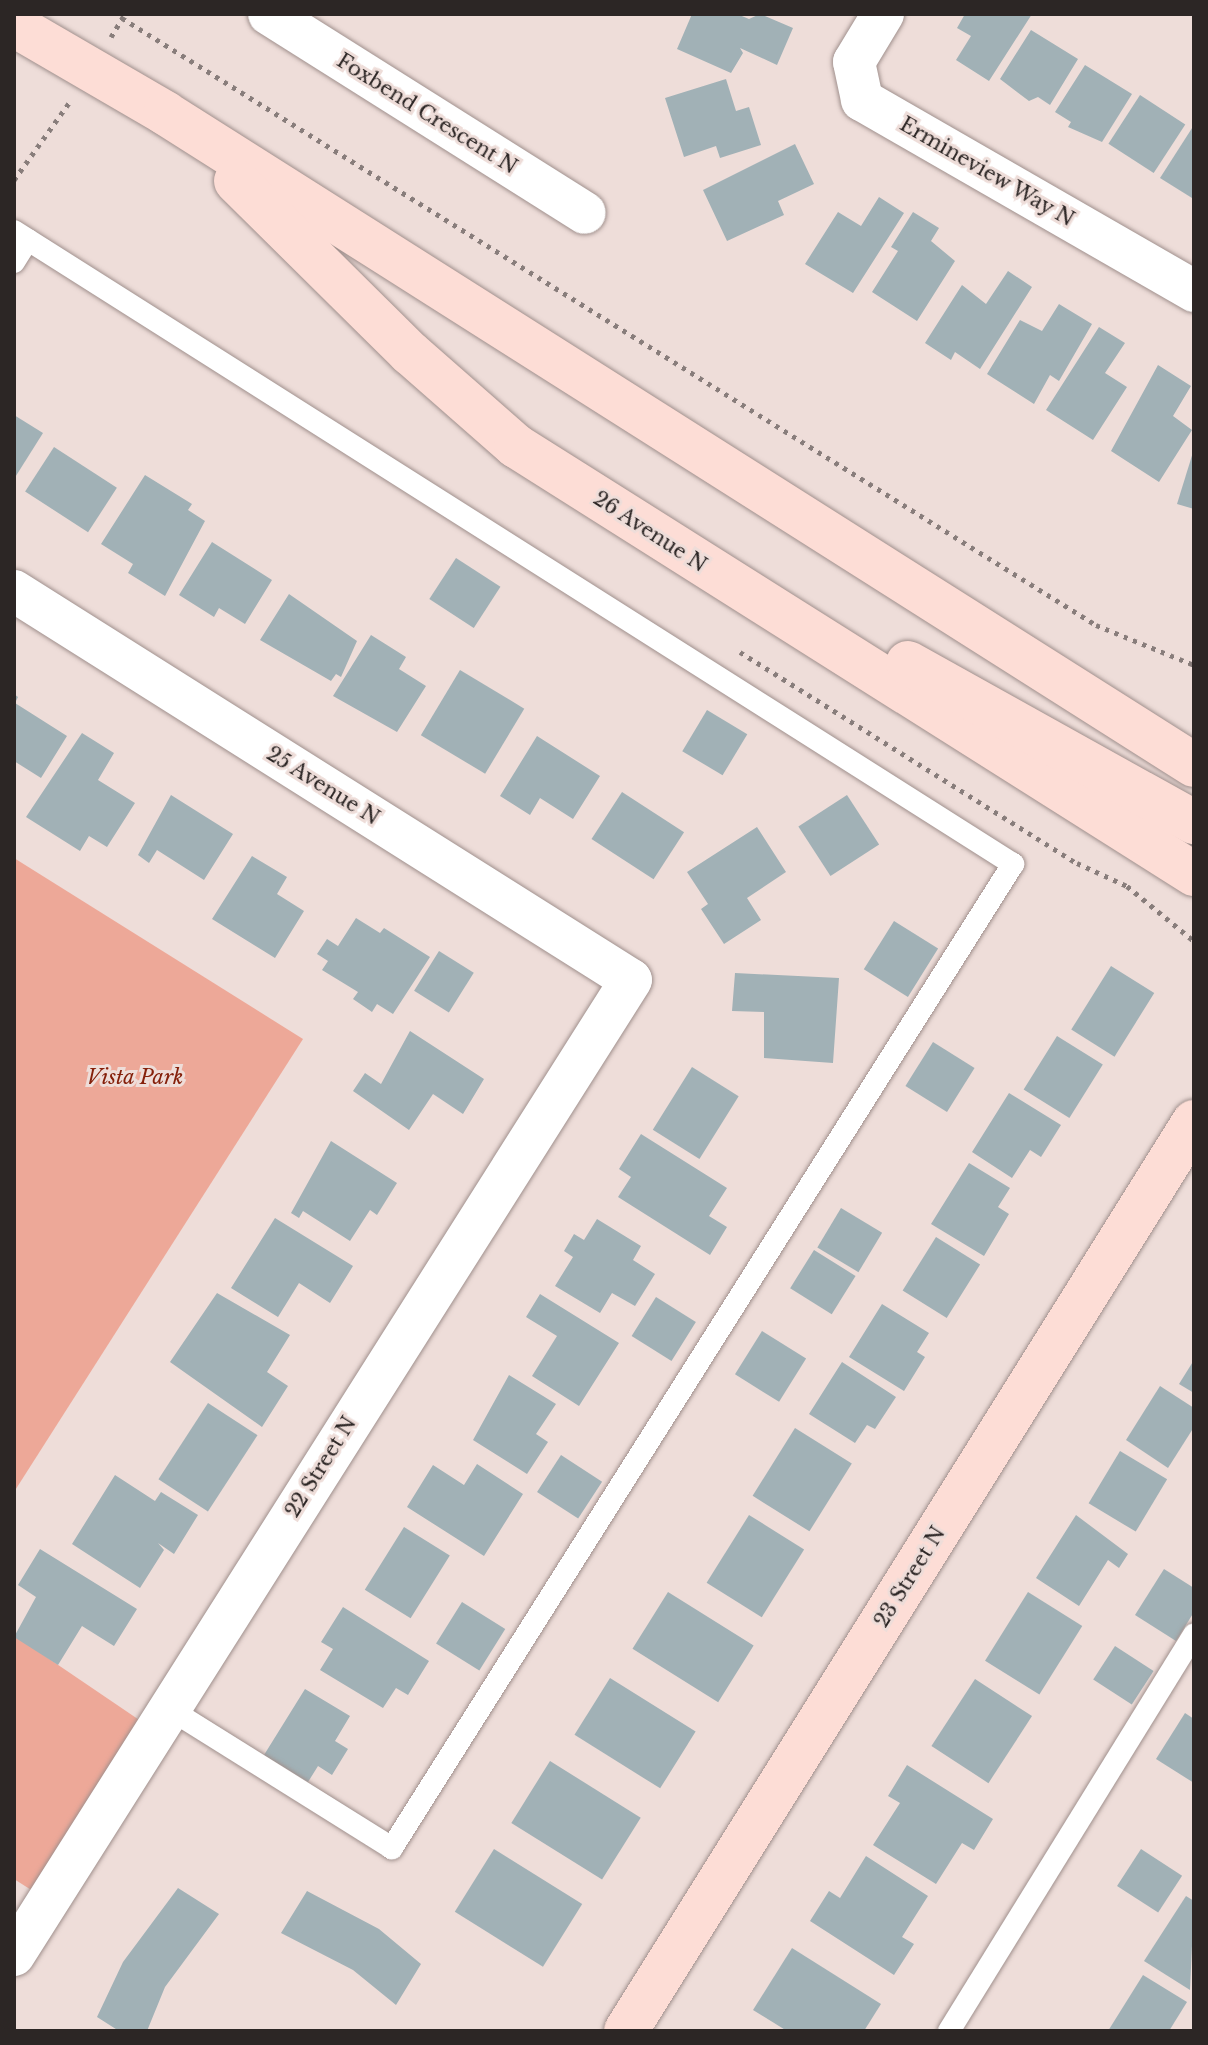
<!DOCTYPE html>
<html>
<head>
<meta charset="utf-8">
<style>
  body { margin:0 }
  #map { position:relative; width:1208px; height:2045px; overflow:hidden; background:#eeddd9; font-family:"Libre Baskerville",serif }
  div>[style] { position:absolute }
  .green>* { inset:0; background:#eda898 }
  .building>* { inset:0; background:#a1b1b6; transform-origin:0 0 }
  .path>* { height:5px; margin-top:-2.5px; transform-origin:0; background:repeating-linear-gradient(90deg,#887d7b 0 4px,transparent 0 10px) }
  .roads { filter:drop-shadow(0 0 2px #a0908d) drop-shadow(0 0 2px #a0908d) }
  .lane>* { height:22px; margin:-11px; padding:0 11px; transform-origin:11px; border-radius:11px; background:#fff }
  .street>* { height:42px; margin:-21px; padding:0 21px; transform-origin:21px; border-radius:21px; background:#fff }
  .secondary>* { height:44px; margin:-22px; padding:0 22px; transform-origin:22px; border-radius:22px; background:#fdddd6 }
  span { translate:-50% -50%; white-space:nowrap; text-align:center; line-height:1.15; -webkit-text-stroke:6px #eeddd9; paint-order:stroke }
  .street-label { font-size:20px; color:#2c2625 }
  .park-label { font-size:20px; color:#85200b; font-style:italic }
  .frame { position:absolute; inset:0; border:16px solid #2c2625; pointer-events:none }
</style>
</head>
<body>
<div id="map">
  <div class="green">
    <i style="clip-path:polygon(14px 858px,303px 1039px,14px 1492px)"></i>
    <i style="clip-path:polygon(14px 1635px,154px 1730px,47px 1900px,14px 1879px)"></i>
  </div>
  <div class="building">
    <i style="clip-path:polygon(692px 14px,737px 14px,749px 19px,760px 14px,793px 28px,777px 65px,740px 48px,743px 53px,731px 73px,677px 49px)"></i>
    <i style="clip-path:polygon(965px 14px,1032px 14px,989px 81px,956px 60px,971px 36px,957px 28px)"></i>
    <i style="clip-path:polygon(1031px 30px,1078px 59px,1050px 105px,1038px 97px,1029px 101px,1000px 79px)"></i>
    <i style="clip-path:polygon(1085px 65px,1132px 94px,1102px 142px,1068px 127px,1071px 122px,1055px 112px)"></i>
    <i style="clip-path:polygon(726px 79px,736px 111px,749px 107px,761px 145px,720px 158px,716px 146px,684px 157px,665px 98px)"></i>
    <i style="left:1140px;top:95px;width:54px;height:58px;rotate:33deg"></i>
    <i style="clip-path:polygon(1194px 125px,1194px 195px,1192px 198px,1160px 178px)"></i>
    <i style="clip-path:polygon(795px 144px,814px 184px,778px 201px,784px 215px,727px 241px,703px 190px)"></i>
    <i style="clip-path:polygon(879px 197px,904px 213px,853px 293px,805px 264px,838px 212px,861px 226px)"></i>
    <i style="clip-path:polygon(913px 212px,939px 228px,931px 241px,955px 261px,917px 321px,872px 292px,898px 251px,891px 247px)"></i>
    <i style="clip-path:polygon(1008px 271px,1032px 287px,980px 369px,955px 352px,951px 360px,925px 343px,962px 285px,986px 304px)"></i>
    <i style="clip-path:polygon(1059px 304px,1092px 324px,1059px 381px,1050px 375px,1034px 404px,987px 374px,1020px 320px,1042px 331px)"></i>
    <i style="clip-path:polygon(1099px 327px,1125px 343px,1105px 373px,1127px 387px,1093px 440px,1046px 410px)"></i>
    <i style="clip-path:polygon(1158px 365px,1191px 386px,1173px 416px,1192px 430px,1159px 482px,1111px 451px)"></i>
    <i style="clip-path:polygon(14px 415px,43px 433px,14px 479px)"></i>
    <i style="left:54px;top:447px;width:75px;height:53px;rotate:33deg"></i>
    <i style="clip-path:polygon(1194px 449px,1194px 509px,1177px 504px)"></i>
    <i style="clip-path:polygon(145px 475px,192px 504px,188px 510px,205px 521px,165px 596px,128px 573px,133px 564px,101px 544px)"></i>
    <i style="clip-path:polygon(212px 542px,272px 580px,245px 624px,219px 608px,214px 617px,179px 595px)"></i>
    <i style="left:456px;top:558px;width:53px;height:49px;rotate:33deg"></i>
    <i style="clip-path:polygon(289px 594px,357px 641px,341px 677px,336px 674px,331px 681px,260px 640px)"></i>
    <i style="clip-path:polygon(371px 635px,406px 657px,399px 669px,426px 686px,397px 732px,333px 696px)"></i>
    <i style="left:460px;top:670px;width:75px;height:76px;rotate:31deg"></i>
    <i style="clip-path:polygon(14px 694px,18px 697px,15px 703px,67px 736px,41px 778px,14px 761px)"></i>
    <i style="left:707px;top:710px;width:47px;height:48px;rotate:31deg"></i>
    <i style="clip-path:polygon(82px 733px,114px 753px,98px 780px,135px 803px,107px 847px,89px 836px,80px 851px,26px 817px)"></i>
    <i style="clip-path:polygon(537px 736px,600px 776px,573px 819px,540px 798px,530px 815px,500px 796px)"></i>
    <i style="left:622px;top:792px;width:74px;height:56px;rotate:33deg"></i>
    <i style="clip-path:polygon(171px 795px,233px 834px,204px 880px,157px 850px,149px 863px,138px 855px)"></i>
    <i style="left:847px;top:795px;width:59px;height:58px;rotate:57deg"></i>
    <i style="clip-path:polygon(757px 827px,786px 872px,747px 898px,761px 920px,724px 944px,701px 909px,708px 904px,687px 872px)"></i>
    <i style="clip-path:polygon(252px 856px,287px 877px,277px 894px,304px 911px,275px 958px,212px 919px)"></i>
    <i style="clip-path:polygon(356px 918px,380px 933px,384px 928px,430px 957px,393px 1014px,377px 1004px,372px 1012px,353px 999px,358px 992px,322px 970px,328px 961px,317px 954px,327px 939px,338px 946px)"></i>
    <i style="left:894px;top:921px;width:52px;height:57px;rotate:32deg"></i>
    <i style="left:439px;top:951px;width:41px;height:47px;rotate:32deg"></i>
    <i style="left:1111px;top:966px;width:51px;height:75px;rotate:32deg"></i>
    <i style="clip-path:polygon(735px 973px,839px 978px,833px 1063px,764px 1058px,764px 1012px,732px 1011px)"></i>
    <i style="clip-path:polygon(410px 1031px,484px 1079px,463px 1114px,433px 1094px,409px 1130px,353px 1091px,365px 1073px,381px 1084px)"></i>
    <i style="left:1057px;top:1036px;width:54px;height:63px;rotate:32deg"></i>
    <i style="left:933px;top:1042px;width:49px;height:52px;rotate:32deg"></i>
    <i style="left:692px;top:1067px;width:55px;height:74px;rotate:32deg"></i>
    <i style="clip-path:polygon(1009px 1093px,1061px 1125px,1041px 1157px,1030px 1150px,1012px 1178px,972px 1152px)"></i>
    <i style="clip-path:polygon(641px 1134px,727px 1188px,709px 1216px,727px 1227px,710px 1255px,618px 1197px,631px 1177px,619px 1169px)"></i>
    <i style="clip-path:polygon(331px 1141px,397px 1183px,377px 1215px,370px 1210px,350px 1241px,303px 1211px,299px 1218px,291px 1213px)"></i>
    <i style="clip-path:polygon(969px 1163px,1010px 1188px,998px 1207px,1009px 1214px,984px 1256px,931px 1224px)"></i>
    <i style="left:841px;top:1208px;width:48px;height:46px;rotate:31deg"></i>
    <i style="clip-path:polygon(275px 1218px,353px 1266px,330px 1303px,299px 1283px,278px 1317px,231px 1288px)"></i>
    <i style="clip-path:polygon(597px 1219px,641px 1246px,633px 1260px,655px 1274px,635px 1306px,612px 1293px,600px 1313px,555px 1286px,573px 1257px,564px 1251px,574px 1234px,584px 1240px)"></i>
    <i style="left:936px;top:1237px;width:52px;height:63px;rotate:32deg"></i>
    <i style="left:814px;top:1250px;width:49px;height:45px;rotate:32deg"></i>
    <i style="clip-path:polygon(217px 1293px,290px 1335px,267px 1372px,288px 1386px,262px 1427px,170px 1362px)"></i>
    <i style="clip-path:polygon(540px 1294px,619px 1343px,579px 1406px,532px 1376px,557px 1336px,526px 1317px)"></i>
    <i style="left:656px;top:1297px;width:47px;height:46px;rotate:32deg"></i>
    <i style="clip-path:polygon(882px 1304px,929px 1333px,917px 1352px,925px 1357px,904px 1391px,849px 1357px)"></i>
    <i style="left:762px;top:1331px;width:52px;height:51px;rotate:32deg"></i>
    <i style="clip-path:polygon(1194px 1360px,1194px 1393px,1179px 1384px)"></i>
    <i style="clip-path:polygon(842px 1362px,896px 1397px,875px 1429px,867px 1425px,855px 1443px,809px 1414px)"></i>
    <i style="clip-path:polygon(509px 1375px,556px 1404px,536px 1434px,548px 1442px,527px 1474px,473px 1440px)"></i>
    <i style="clip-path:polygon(1160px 1386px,1194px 1408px,1194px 1427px,1168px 1468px,1126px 1440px)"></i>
    <i style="left:208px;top:1403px;width:59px;height:91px;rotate:33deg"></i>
    <i style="left:795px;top:1428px;width:67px;height:80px;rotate:32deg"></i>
    <i style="left:1120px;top:1451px;width:55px;height:61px;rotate:31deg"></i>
    <i style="left:561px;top:1455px;width:49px;height:44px;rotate:33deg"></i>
    <i style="clip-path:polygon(477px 1464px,523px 1494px,484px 1556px,407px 1507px,433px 1465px,464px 1485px)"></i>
    <i style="clip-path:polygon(115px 1475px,155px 1501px,161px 1492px,198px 1515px,174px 1554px,158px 1543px,164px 1550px,140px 1588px,72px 1544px)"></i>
    <i style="left:749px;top:1515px;width:65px;height:80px;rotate:32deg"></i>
    <i style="clip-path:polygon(1076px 1515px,1128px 1554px,1119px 1568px,1108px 1560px,1079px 1606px,1036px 1578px)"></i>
    <i style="left:404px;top:1527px;width:54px;height:74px;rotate:32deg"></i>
    <i style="clip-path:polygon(40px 1549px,137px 1609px,114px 1646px,82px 1626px,58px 1665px,14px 1637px,36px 1597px,18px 1585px)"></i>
    <i style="clip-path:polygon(1164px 1569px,1194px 1588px,1194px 1612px,1176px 1641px,1135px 1615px)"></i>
    <i style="left:668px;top:1592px;width:101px;height:67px;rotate:32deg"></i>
    <i style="left:1028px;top:1592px;width:64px;height:81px;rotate:32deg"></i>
    <i style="left:462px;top:1602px;width:51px;height:49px;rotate:32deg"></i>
    <i style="clip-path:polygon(343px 1607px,429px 1661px,408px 1695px,396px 1688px,383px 1708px,320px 1670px,333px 1649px,321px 1642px)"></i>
    <i style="left:1115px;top:1646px;width:46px;height:40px;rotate:33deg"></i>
    <i style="left:610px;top:1678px;width:101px;height:67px;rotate:32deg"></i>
    <i style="left:975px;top:1679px;width:68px;height:80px;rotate:33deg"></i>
    <i style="clip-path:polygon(305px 1689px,350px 1716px,335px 1741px,348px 1749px,332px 1775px,318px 1766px,308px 1782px,264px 1755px)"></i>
    <i style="clip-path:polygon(1185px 1713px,1194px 1719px,1194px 1783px,1156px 1759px)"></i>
    <i style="left:550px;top:1761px;width:107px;height:73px;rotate:32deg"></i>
    <i style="clip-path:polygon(907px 1765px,993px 1819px,974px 1850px,962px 1843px,936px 1884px,873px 1845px,900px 1803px,888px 1796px)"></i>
    <i style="left:494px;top:1849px;width:104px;height:74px;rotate:32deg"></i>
    <i style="left:1141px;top:1849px;width:49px;height:44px;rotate:33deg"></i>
    <i style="clip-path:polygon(866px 1856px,928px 1896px,902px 1937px,914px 1944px,894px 1975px,810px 1921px,829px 1891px,840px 1898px)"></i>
    <i style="clip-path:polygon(178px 1888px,219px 1914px,165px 1987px,147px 2031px,119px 2031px,97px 2017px,123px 1962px)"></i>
    <i style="clip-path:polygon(307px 1891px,379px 1929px,421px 1964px,396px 2005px,353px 1970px,281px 1933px)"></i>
    <i style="clip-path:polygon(1186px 1896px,1194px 1901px,1190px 1990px,1144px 1961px)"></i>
    <i style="clip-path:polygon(792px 1948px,881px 2004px,864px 2031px,787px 2031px,753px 2010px)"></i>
    <i style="clip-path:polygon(1143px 1975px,1187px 2002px,1169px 2031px,1108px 2031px)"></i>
  </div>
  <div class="path">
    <i style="left:122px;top:18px;width:1148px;rotate:31.93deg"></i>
    <i style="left:1096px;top:625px;width:106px;rotate:22.2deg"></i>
    <i style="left:111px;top:37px;width:27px;rotate:-59deg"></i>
    <i style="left:14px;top:180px;width:95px;rotate:-54.5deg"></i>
    <i style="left:740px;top:652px;width:398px;rotate:32.1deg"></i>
    <i style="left:1077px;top:863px;width:55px;rotate:24.7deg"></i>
    <i style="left:1127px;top:886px;width:87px;rotate:39.4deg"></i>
  </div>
  <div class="roads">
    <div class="lane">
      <i style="left:14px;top:231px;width:1183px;rotate:32.36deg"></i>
      <i style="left:1013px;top:864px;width:1164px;rotate:122.26deg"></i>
      <i style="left:392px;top:1848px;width:264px;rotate:-148deg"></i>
      <i style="left:14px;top:262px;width:26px;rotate:-58deg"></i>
      <i style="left:949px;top:2031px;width:466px;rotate:-58.3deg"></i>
    </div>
    <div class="street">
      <i style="left:269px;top:14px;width:373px;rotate:32.2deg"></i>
      <i style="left:883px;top:14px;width:56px;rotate:121.1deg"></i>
      <i style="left:854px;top:62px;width:39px;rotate:78deg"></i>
      <i style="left:862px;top:100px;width:383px;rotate:29.9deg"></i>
      <i style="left:14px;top:591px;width:729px;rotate:32.23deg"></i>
      <i style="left:631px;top:980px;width:1154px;rotate:122.33deg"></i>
    </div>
    <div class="secondary">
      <i style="left:14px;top:25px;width:175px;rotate:30.2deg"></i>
      <i style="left:165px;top:113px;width:1218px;rotate:32.36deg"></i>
      <i style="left:236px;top:181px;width:245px;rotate:44.7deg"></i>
      <i style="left:410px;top:353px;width:141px;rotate:41.3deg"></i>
      <i style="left:516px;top:446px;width:802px;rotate:32.26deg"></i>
      <i style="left:908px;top:663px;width:327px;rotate:29.1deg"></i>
      <i style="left:626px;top:2031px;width:1072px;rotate:-58deg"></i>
    </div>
  </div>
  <div class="street-label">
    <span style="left:427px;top:114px;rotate:32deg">Foxbend Crescent N</span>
    <span style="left:987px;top:172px;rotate:30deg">Ermineview Way N</span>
    <span style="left:650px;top:532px;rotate:33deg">26 Avenue N</span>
    <span style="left:323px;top:786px;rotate:32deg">25 Avenue N</span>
    <span style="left:321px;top:1467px;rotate:-58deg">22 Street N</span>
    <span style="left:910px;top:1577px;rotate:-58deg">23 Street N</span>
  </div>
  <div class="park-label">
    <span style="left:135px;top:1077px">Vista Park</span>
  </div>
  <div class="frame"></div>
</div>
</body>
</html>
